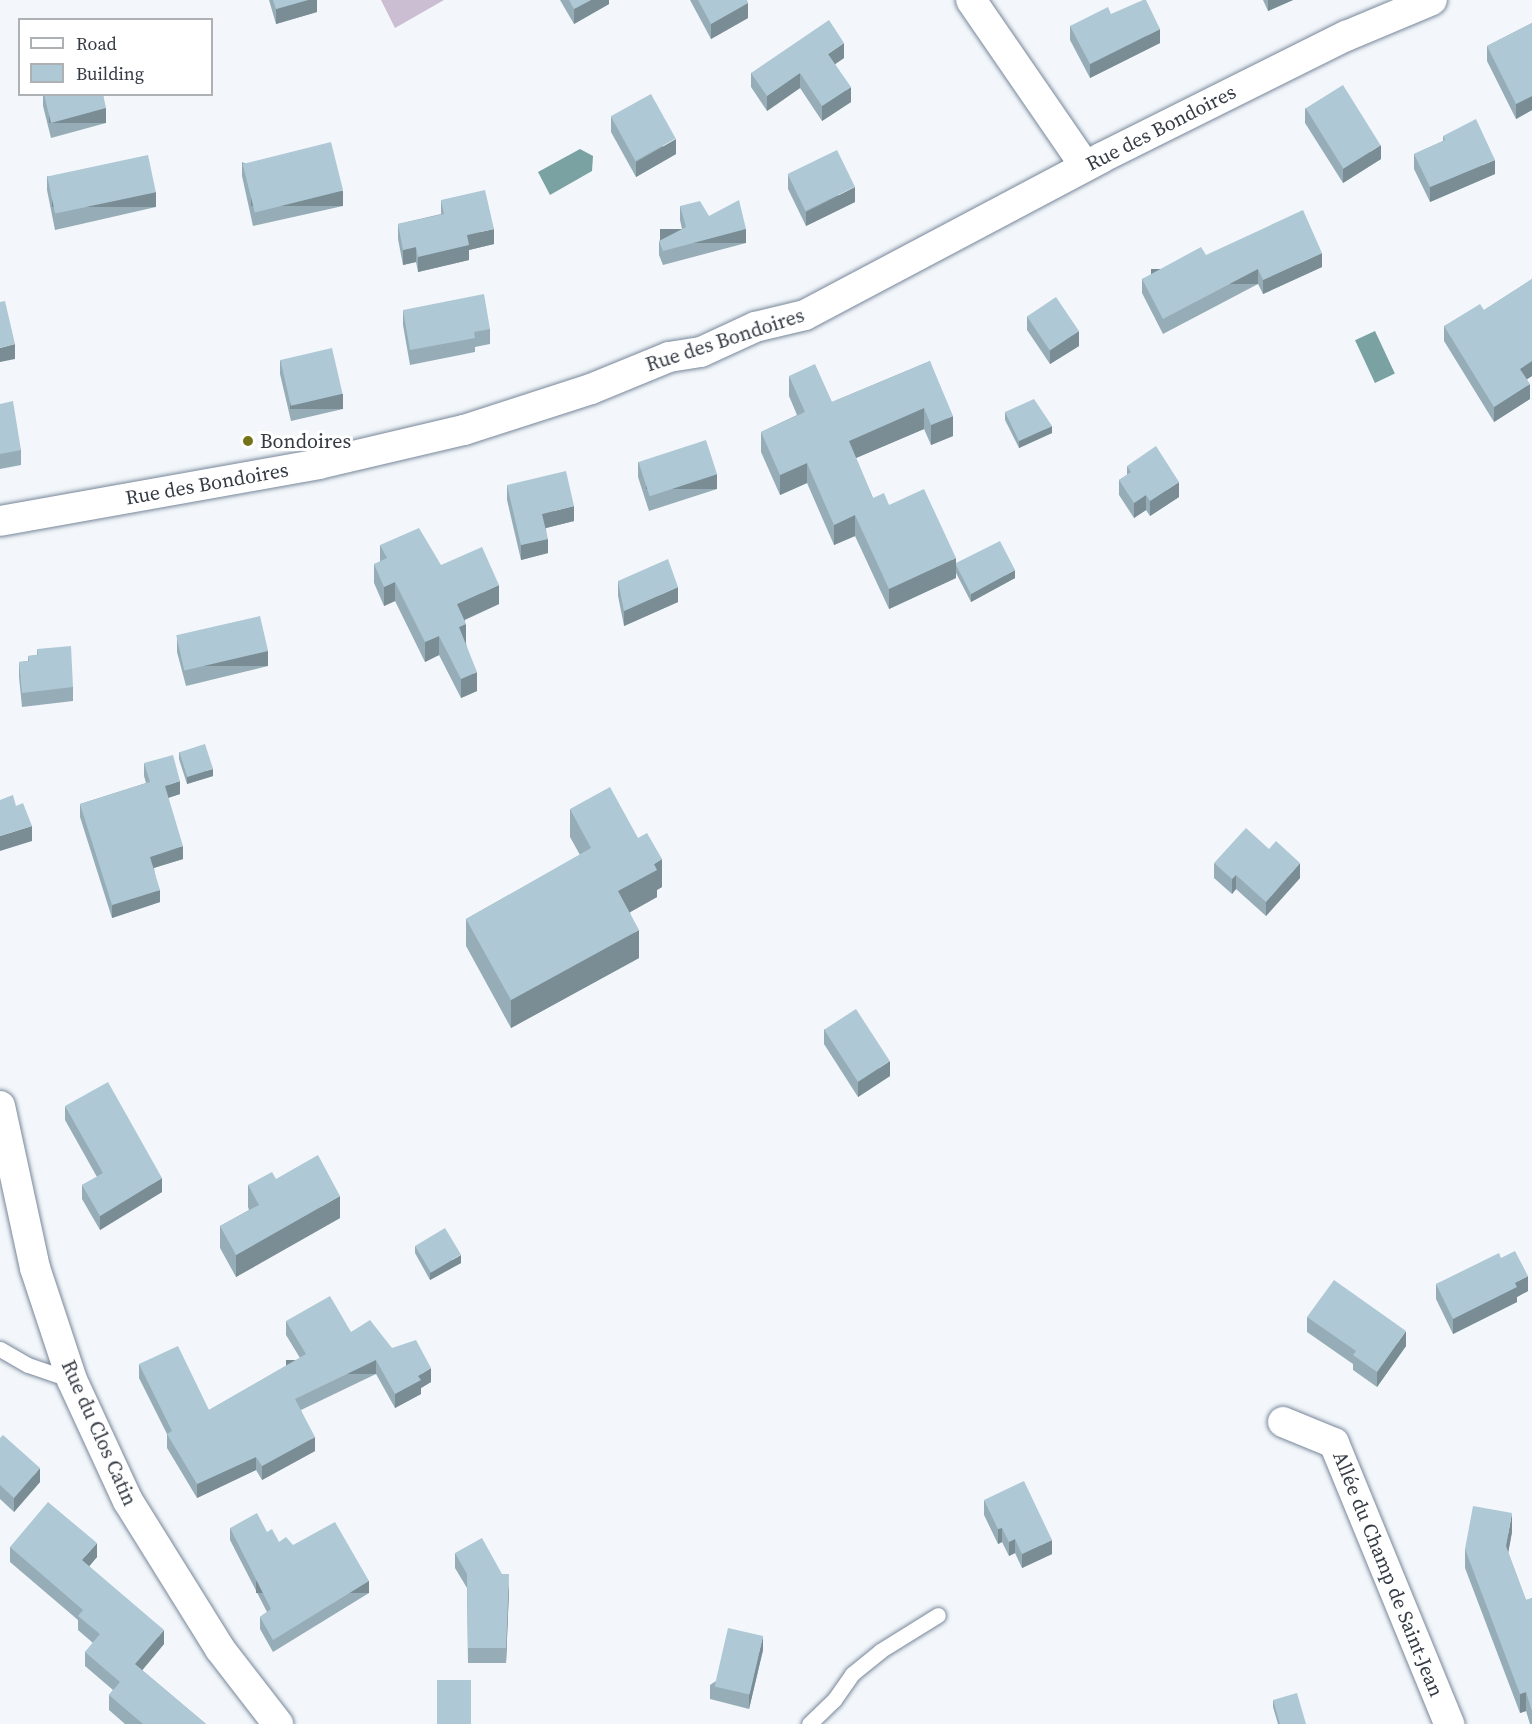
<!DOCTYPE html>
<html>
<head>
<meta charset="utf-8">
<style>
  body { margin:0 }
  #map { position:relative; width:1532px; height:1724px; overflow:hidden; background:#f3f7fb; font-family:"Source Serif 4",serif }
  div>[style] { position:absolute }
  .green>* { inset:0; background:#cbbdd2 }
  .water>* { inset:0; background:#7aa2a3; transform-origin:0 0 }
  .roads { filter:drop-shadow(0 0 2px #78879a) drop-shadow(0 0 2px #78879a) }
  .lane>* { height:15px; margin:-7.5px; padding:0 7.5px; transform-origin:7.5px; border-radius:7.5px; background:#fff }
  .street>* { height:30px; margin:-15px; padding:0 15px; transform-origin:15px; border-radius:15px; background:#fff }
  .wall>* { inset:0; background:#96adb7 }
  .shaded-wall>* { inset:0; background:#7a8d95; transform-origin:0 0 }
  .building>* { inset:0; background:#aec9d5; transform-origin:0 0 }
  .dots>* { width:16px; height:16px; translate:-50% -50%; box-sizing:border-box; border:3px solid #fff; border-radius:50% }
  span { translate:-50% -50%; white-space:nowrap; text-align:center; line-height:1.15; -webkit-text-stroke:6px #fff; paint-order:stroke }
  .street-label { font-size:20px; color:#353b44 }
  .poi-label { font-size:20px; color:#353b44 }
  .left { translate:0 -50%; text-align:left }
  .legend { position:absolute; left:18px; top:18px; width:195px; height:78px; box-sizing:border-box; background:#fff; border:2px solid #aeb1b4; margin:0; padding:8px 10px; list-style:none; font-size:18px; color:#353b44 }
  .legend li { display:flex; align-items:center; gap:12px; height:30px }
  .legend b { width:30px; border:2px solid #aeb1b4 }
</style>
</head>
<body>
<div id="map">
  <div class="green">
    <i style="clip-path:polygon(381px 0,444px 0,395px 28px)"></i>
  </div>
  <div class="water">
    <i style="clip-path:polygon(580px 149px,593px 156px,592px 171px,550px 195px,538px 172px)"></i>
    <i style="left:1375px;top:331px;width:47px;height:22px;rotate:65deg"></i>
  </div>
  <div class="roads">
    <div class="lane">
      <i style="left:0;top:1349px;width:32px;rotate:30deg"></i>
      <i style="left:28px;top:1365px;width:46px;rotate:18.8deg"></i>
      <i style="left:809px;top:1724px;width:35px;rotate:-44deg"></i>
      <i style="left:834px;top:1700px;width:32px;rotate:-55deg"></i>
      <i style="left:852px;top:1674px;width:36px;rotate:-39deg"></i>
      <i style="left:880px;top:1651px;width:68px;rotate:-31.8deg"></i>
    </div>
    <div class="street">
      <i style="left:971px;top:0;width:201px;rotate:55.5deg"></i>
      <i style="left:0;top:521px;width:324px;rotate:-10.1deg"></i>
      <i style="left:319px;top:464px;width:149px;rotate:-13.2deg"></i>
      <i style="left:464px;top:430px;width:133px;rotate:-17.9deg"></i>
      <i style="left:591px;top:389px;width:84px;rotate:-22.3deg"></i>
      <i style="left:669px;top:357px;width:32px;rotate:-9deg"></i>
      <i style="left:701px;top:352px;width:60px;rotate:-24.8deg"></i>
      <i style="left:755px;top:327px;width:51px;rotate:-13.5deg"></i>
      <i style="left:805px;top:315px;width:335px;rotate:-27.9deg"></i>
      <i style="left:1101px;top:158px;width:274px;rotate:-26.5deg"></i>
      <i style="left:1346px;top:36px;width:93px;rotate:-22.7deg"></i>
      <i style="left:0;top:1106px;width:166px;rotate:77.8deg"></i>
      <i style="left:35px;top:1268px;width:118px;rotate:71.7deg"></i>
      <i style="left:72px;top:1380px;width:133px;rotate:65.2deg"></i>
      <i style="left:128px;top:1501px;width:174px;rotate:58.1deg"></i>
      <i style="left:220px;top:1649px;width:95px;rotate:52.3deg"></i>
      <i style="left:1283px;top:1422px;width:55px;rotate:22.4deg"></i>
      <i style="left:1334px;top:1443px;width:304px;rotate:67.7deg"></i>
    </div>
  </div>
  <div class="wall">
    <i style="clip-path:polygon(269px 0,317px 0,317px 12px,276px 24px)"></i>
    <i style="clip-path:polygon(560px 0,609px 0,609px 4px,574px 24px)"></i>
    <i style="clip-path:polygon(690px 0,747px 0,748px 18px,711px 39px)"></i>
    <i style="clip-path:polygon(1263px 0,1293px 0,1268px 11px)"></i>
    <i style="clip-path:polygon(1111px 14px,1160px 43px,1090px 78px,1070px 40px,1070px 26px)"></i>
    <i style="clip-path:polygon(1532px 23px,1532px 110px,1516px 119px,1487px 61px,1487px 46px)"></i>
    <i style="clip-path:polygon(844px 58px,835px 64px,851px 102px,822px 121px,800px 88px,767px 111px,751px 87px,751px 73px)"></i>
    <i style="clip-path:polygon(43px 94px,103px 94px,106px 123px,51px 138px,43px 106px)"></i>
    <i style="clip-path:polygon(1305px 108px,1381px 159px,1343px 183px,1305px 123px)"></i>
    <i style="clip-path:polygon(611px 117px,676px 154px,636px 177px,611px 132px)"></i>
    <i style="clip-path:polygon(1443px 136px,1495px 174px,1430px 202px,1414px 169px,1414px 154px,1443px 141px)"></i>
    <i style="clip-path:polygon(242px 162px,343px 206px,253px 226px,242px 176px)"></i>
    <i style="clip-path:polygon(788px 175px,855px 202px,806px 226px,788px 189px)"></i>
    <i style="clip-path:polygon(47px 176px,156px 207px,55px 230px,47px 190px)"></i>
    <i style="clip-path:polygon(441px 200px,494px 244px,469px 250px,469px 260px,418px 272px,416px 262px,403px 265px,398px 239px,398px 224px,441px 214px)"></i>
    <i style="clip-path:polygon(680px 206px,709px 216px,746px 243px,663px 265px,659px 255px,659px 241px,682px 229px,680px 220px)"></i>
    <i style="clip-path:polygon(1206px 255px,1322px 267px,1263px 294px,1258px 284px,1163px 334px,1142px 293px,1142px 279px)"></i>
    <i style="clip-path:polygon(1532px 279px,1532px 376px,1527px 379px,1530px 399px,1494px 422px,1444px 341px,1444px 326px,1484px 310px)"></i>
    <i style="clip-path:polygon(403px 310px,490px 329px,490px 344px,475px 347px,475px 352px,410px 365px,403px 325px)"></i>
    <i style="clip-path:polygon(1027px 316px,1079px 346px,1050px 364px,1027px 330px)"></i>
    <i style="clip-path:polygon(280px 360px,343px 409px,291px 421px,280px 374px)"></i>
    <i style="clip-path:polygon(930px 361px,953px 436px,931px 445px,924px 429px,856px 458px,873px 498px,889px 505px,956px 563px,1015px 578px,971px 602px,956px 573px,956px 578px,889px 609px,855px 536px,834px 545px,807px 483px,780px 495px,761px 452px,761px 432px,797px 415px,789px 396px,789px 376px,832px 402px)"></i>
    <i style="clip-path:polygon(0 404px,21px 450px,21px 465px,0 469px)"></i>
    <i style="clip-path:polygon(1005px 412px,1052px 433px,1019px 448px,1005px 420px)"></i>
    <i style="clip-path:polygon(638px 462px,717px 489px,649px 511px,638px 477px)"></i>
    <i style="clip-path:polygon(1127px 466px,1179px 497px,1150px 516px,1146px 510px,1134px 518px,1119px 495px,1119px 480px,1127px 475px)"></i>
    <i style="clip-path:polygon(507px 485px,574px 521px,546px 528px,548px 553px,521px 560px,507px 500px)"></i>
    <i style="clip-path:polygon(380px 545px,441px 565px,499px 604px,465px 620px,466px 643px,477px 691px,461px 698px,439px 655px,425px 662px,395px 601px,384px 606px,374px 583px,374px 564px,380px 562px)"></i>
    <i style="clip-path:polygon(618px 581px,678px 602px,624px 626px,618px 596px)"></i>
    <i style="clip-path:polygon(177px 637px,268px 666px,186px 686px,177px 652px)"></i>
    <i style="clip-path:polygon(37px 649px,73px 687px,73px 701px,22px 707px,19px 677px,19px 662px,28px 661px,28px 656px,37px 655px)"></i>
    <i style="clip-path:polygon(179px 752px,213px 776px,187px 784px,179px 759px)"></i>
    <i style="clip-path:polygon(144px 763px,180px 794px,168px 798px,183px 859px,154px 868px,160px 902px,112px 918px,80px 817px,80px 804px,146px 783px,144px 776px)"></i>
    <i style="clip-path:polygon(570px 809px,638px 838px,662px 887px,657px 890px,657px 897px,630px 912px,639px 958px,511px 1028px,466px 946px,466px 919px,580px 855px,570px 837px)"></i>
    <i style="clip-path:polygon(1214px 863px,1300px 878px,1266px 916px,1236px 889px,1232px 894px,1214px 878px)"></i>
    <i style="clip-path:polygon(824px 1029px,890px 1076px,858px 1097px,824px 1044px)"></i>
    <i style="clip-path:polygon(65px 1106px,162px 1192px,100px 1230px,82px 1199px,82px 1185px,97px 1177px,65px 1120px)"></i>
    <i style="clip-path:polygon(276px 1179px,340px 1218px,236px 1277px,220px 1248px,220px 1226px,249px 1210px,248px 1207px,248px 1185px)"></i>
    <i style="clip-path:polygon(415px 1246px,461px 1263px,430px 1280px,415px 1253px)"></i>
    <i style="clip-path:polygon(1501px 1258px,1528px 1291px,1517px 1297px,1517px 1302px,1453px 1334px,1436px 1299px,1436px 1284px)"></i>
    <i style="clip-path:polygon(1307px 1317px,1406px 1346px,1377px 1387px,1353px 1370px,1353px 1364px,1307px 1332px)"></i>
    <i style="clip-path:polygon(286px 1321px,351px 1332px,392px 1348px,431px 1382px,421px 1388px,421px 1394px,395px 1408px,376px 1374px,301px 1410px,315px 1451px,262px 1480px,256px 1470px,197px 1498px,167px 1448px,167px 1434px,139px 1378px,139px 1364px,209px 1410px,300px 1358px,286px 1335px)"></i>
    <i style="clip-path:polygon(0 1438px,40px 1482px,14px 1512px,0 1499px)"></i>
    <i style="clip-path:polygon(984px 1500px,1052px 1554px,1022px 1568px,1015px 1553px,1009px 1556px,1002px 1542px,998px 1544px,984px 1515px)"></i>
    <i style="clip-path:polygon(230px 1528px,267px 1532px,279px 1542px,369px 1593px,273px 1652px,260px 1629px,260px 1617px,267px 1612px,230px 1540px)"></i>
    <i style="clip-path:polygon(1512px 1532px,1508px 1552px,1526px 1600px,1532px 1598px,1532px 1724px,1530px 1724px,1526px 1711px,1520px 1713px,1465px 1568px,1465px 1549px)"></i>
    <i style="clip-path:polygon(10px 1547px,97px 1557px,89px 1566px,164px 1644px,142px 1670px,206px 1724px,125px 1724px,109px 1710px,109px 1695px,113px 1690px,85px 1666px,85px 1652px,93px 1643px,78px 1630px,78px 1620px,10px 1562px)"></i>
    <i style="clip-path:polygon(455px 1553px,509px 1589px,506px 1663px,468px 1663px,467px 1588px,455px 1568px)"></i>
    <i style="clip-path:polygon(763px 1650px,749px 1709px,710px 1699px,710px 1685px)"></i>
    <i style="clip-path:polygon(1273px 1700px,1306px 1724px,1278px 1724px,1273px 1707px)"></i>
  </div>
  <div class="shaded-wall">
    <i style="clip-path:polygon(308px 0,317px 0,317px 12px,276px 24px,276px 9px)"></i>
    <i style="clip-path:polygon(591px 0,609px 0,609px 4px,574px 24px,574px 9px)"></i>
    <i style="clip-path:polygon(1268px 0,1293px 0,1268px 11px)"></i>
    <i style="clip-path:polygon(748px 3px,748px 18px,711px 39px,711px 24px)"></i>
    <i style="clip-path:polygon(1160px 29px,1160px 43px,1090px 78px,1090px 64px)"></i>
    <i style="clip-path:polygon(844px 43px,844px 58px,828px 69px,828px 54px)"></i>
    <i style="clip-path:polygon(800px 73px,800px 88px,767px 111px,767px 96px)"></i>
    <i style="clip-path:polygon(851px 87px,851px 102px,822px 121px,822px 106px)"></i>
    <i style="clip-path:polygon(1532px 96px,1532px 110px,1516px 119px,1516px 104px)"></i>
    <i style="left:106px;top:108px;width:15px;height:57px;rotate:90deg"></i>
    <i style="clip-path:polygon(676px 139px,676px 154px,636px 177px,636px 162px)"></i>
    <i style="clip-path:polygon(1381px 145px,1381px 159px,1343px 183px,1343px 169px)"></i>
    <i style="clip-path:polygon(1495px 160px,1495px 174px,1430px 202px,1430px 187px)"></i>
    <i style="clip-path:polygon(855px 187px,855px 202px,806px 226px,806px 212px)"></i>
    <i style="left:343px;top:191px;width:15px;height:92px;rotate:90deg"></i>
    <i style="left:156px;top:192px;width:15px;height:104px;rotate:90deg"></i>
    <i style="clip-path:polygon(494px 229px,494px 244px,469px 250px,469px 260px,418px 272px,418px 257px,467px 235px)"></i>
    <i style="left:746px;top:229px;width:14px;height:86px;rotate:90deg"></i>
    <i style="clip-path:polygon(416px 247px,416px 262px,403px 265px,403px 250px)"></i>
    <i style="clip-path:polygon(1322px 253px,1322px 267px,1263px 294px,1263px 280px)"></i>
    <i style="left:1258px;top:269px;width:15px;height:107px;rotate:90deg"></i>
    <i style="clip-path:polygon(1079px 331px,1079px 346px,1050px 364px,1050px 349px)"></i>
    <i style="clip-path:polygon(15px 344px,15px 359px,0 362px,0 348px)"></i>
    <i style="clip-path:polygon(1532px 361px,1532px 376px,1520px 384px,1520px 369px)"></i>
    <i style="clip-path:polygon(1530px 384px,1530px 399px,1494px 422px,1494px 407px)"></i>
    <i style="left:343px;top:394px;width:15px;height:53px;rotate:90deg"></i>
    <i style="clip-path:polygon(924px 408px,924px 429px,849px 461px,849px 441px)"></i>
    <i style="clip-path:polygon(953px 416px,953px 436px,931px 445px,931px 425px)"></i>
    <i style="clip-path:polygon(1052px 426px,1052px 433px,1019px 448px,1019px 441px)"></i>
    <i style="clip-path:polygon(807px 463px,807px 483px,780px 495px,780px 475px)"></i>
    <i style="left:717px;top:474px;width:15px;height:71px;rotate:90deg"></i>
    <i style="clip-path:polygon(1179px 482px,1179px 497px,1150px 516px,1150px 501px)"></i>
    <i style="clip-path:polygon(1146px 495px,1146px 510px,1134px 518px,1134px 503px)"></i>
    <i style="clip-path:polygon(574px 506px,574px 521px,542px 529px,542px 514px)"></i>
    <i style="clip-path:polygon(855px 515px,855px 536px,834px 545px,834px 525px)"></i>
    <i style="clip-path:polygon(548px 539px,548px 553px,521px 560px,521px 545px)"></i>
    <i style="clip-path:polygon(956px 558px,956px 578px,889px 609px,889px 589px)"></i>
    <i style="clip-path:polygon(1015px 570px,1015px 578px,971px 602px,971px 594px)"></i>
    <i style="clip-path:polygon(395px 582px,395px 601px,384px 606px,384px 587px)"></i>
    <i style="clip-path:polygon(499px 585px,499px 604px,457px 623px,457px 604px)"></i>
    <i style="clip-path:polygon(678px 587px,678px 602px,624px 626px,624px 611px)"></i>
    <i style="clip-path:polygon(466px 624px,466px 643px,459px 646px,459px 627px)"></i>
    <i style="clip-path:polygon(439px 636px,439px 655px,425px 662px,425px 642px)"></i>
    <i style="left:268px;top:651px;width:15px;height:84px;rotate:90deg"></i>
    <i style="clip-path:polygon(477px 672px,477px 691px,461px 698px,461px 679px)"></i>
    <i style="clip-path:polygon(213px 769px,213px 776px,187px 784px,187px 776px)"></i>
    <i style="clip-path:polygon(180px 781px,180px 794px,165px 799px,165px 786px)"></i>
    <i style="clip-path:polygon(32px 826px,32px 841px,0 851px,0 836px)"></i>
    <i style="clip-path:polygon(183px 846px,183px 859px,150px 869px,150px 857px)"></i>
    <i style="clip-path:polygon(662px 859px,662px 887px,657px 890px,657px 897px,618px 919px,618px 891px,654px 864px)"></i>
    <i style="clip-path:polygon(1300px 863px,1300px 878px,1266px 916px,1266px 902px)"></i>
    <i style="clip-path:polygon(1236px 875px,1236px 889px,1232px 894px,1232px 879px)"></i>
    <i style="clip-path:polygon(160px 890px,160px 902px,112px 918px,112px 905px)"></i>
    <i style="clip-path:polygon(639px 930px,639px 958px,511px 1028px,511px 1000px)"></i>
    <i style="clip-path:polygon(890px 1061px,890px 1076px,858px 1097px,858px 1082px)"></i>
    <i style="clip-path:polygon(162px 1178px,162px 1192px,100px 1230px,100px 1216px)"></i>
    <i style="clip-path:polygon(340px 1196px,340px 1218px,236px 1277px,236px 1255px)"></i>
    <i style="clip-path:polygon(461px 1255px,461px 1263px,430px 1280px,430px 1273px)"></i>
    <i style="clip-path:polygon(1528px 1276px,1528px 1291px,1517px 1297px,1517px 1302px,1453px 1334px,1453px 1319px,1515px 1283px)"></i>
    <i style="clip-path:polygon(1406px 1331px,1406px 1346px,1377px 1387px,1377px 1372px)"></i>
    <i style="left:376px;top:1360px;width:14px;height:90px;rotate:90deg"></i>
    <i style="clip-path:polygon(431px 1368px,431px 1382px,421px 1388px,421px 1394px,395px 1408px,395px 1394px,418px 1376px)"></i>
    <i style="clip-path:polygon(315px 1437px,315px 1451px,262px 1480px,262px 1466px)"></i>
    <i style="clip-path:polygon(256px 1457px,256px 1470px,197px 1498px,197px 1484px)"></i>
    <i style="clip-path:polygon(40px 1468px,40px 1482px,14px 1512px,14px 1498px)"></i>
    <i style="clip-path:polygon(1512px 1513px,1512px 1532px,1506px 1565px,1506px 1546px)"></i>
    <i style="clip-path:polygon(1002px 1528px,1002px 1542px,998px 1544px,998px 1529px)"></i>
    <i style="clip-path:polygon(1015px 1539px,1015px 1553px,1009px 1556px,1009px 1542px)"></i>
    <i style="clip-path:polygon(1052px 1540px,1052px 1554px,1022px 1568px,1022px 1554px)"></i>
    <i style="clip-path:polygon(97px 1543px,97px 1557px,82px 1575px,82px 1560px)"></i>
    <i style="clip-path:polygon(509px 1574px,509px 1589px,506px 1663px,506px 1648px)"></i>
    <i style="left:369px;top:1581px;width:12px;height:113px;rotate:90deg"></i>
    <i style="clip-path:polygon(164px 1630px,164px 1644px,135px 1679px,135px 1664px)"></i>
    <i style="clip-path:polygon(763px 1636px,763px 1650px,749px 1709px,749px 1694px)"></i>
    <i style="clip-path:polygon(1526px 1692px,1526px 1711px,1520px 1713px,1520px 1694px)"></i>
  </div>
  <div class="building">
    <i style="clip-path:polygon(273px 0,308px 0,276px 9px)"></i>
    <i style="clip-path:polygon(569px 0,591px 0,574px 9px)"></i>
    <i style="clip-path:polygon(698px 0,747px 0,748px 3px,711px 24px)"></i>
    <i style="clip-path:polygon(1143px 0,1146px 0,1160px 29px,1090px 64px,1070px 26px,1108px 7px,1111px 14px)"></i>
    <i style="clip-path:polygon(829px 20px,844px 43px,828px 54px,851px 87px,822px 106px,800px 73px,767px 96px,751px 73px)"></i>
    <i style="clip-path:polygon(1532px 23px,1532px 96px,1516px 104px,1487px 46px)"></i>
    <i style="left:1343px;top:85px;width:71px;height:44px;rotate:58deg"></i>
    <i style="clip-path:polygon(44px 94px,103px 94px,106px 108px,51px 123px)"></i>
    <i style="left:651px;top:94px;width:51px;height:46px;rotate:61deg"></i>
    <i style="clip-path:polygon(1476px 119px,1495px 160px,1430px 187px,1414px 154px,1445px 140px,1443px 136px)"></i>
    <i style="left:331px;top:142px;width:50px;height:91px;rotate:76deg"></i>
    <i style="left:837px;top:150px;width:41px;height:55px;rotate:64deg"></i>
    <i style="left:148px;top:155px;width:38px;height:103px;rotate:78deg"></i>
    <i style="clip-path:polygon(485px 190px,494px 229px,467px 235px,469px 245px,418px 257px,416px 247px,403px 250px,398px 224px,444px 214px,441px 200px)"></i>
    <i style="clip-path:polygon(739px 200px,746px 229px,663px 251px,659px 241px,686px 227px,680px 206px,700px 201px,709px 216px)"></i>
    <i style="clip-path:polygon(1303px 210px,1322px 253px,1263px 280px,1258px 269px,1163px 319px,1142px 279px,1201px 247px,1206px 255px)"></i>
    <i style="clip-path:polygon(1532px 279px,1532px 361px,1520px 369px,1530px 384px,1494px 407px,1444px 326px,1480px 304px,1484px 310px)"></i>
    <i style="clip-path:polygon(484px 294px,490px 329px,474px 332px,475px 338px,410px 350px,403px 310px)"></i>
    <i style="left:1056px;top:297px;width:41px;height:35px;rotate:56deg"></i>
    <i style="clip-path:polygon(5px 301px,15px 344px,0 348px,0 302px)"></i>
    <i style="left:332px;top:348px;width:47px;height:53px;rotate:77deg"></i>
    <i style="clip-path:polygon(930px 361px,953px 416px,931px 425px,924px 408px,849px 441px,873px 498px,884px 493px,889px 505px,924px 489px,956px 558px,889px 589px,855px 515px,834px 525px,807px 463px,780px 475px,761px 432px,805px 412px,789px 376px,815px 364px,832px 402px)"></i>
    <i style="clip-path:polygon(1034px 399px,1052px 426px,1019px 441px,1005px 412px)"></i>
    <i style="clip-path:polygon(13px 401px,21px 450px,0 454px,0 404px)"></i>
    <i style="left:706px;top:440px;width:36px;height:71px;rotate:72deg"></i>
    <i style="clip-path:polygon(1156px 446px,1179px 482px,1150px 501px,1146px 495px,1134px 503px,1119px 480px,1131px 472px,1127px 466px)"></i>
    <i style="clip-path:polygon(566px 471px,574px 506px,542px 514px,548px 539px,521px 545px,507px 485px)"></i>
    <i style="clip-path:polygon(419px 528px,441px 565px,482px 547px,499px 585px,457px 604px,466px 624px,459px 627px,477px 672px,461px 679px,439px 636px,425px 642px,395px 582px,384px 587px,374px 564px,387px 558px,380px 545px)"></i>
    <i style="clip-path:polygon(1000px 541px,1015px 570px,971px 594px,956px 565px,956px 563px)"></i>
    <i style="clip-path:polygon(668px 559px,678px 587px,624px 611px,618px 581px)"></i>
    <i style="left:260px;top:616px;width:36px;height:86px;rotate:77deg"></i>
    <i style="clip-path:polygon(71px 646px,73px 687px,22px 693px,19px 662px,29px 661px,28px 656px,38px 655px,37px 649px)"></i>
    <i style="left:205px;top:744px;width:26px;height:27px;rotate:72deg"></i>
    <i style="clip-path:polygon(173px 755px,180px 781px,165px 786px,183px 846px,150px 857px,160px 890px,112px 905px,80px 804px,150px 782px,144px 763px)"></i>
    <i style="clip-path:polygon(610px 787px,638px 838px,647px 833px,662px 859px,654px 864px,657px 870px,618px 891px,639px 930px,511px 1000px,466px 919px,591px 848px,570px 809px)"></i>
    <i style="clip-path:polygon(13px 795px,16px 806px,23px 803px,32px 826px,0 836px,0 800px)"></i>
    <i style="clip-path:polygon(1246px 828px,1269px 849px,1276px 841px,1300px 863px,1266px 902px,1236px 875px,1232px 879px,1214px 863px)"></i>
    <i style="left:856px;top:1009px;width:62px;height:38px;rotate:57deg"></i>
    <i style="clip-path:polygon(108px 1082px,162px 1178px,100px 1216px,82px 1185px,103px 1173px,65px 1106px)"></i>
    <i style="clip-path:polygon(318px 1155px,340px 1196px,236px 1255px,220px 1226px,259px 1205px,248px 1185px,272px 1172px,276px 1179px)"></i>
    <i style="left:445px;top:1228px;width:31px;height:35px;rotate:59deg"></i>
    <i style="clip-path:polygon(1515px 1251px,1528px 1276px,1515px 1283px,1517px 1287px,1453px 1319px,1436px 1284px,1499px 1253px,1501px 1258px)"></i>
    <i style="clip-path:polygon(1334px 1280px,1406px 1331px,1377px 1372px,1353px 1355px,1356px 1351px,1307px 1317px)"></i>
    <i style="clip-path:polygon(330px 1296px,351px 1332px,370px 1320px,392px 1348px,416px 1340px,431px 1368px,418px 1376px,421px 1380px,395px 1394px,376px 1360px,295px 1399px,315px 1437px,262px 1466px,256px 1457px,197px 1484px,167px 1434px,172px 1431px,139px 1364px,178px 1346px,209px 1410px,306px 1354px,286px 1321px)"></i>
    <i style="clip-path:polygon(3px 1435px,40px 1468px,14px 1498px,0 1485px,0 1438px)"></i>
    <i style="clip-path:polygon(1024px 1481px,1052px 1540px,1022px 1554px,1015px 1539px,1009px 1542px,1002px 1528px,998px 1529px,984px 1500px)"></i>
    <i style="clip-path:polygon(48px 1502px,97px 1543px,82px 1560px,164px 1630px,135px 1664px,206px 1724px,143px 1724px,109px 1695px,120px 1682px,85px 1652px,100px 1634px,78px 1616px,83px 1610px,10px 1547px)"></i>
    <i style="clip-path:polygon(1473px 1506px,1512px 1513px,1506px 1546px,1526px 1600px,1532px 1598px,1532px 1711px,1526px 1692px,1520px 1694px,1465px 1549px)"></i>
    <i style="clip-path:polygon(257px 1513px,267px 1532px,272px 1529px,279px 1542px,286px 1537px,293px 1545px,335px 1522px,369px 1581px,273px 1640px,260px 1617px,271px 1609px,230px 1528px)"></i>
    <i style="clip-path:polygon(482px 1538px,502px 1574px,509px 1574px,506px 1648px,468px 1648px,467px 1574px,455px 1553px)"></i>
    <i style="left:728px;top:1628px;width:36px;height:60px;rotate:13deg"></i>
    <i style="left:437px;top:1680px;width:34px;height:44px"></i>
    <i style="clip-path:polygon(1297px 1693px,1306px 1724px,1280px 1724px,1273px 1700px)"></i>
  </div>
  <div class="dots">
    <i style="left:248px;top:441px;background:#757418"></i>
  </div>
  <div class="street-label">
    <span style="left:1161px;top:128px;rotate:-27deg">Rue des Bondoires</span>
    <span style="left:725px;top:340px;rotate:-18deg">Rue des Bondoires</span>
    <span style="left:207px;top:484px;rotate:-10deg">Rue des Bondoires</span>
    <span style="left:99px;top:1433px;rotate:66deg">Rue du Clos Catin</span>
    <span style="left:1388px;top:1574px;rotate:68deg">Allée du Champ de Saint-Jean</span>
  </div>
  <div class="poi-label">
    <span class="left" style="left:260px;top:441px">Bondoires</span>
  </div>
  <ul class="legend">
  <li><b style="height:8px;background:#fff"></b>Road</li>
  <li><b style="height:16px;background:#aec9d5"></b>Building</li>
  </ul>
</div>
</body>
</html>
